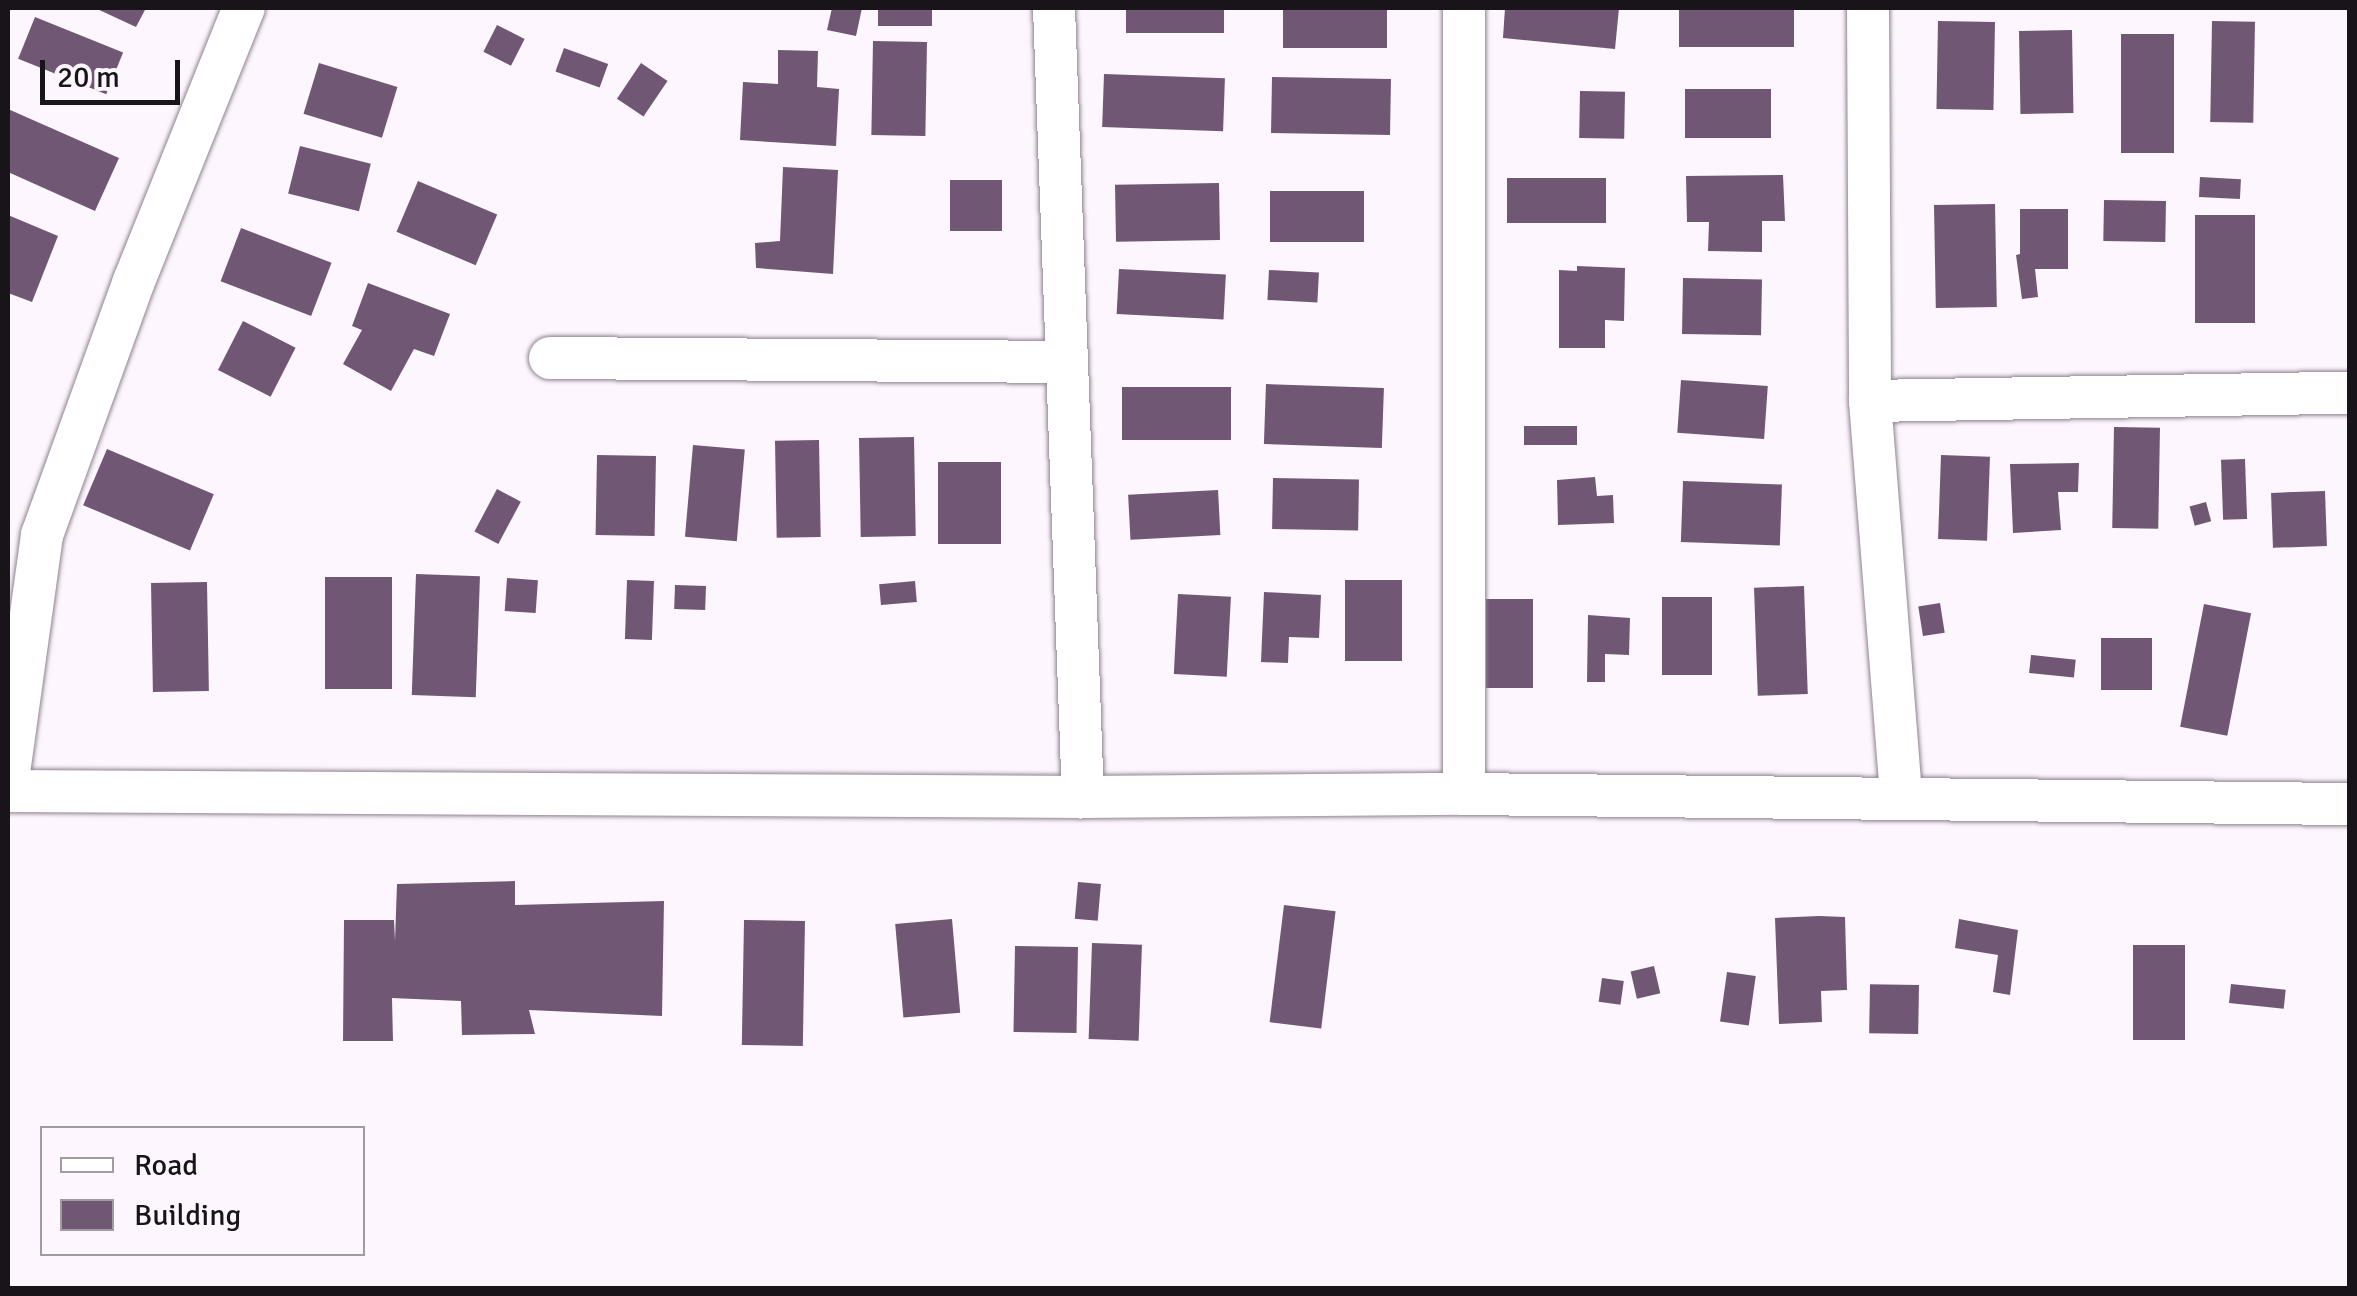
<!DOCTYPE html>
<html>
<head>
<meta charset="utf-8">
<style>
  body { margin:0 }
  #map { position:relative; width:2357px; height:1296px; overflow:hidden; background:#fdf6fe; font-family:Signika,sans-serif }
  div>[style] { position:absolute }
  .building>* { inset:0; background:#705773; transform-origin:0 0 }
  .roads { filter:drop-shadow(0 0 2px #8e828f) drop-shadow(0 0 2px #8e828f) }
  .minor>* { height:42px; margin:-21px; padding:0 21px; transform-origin:21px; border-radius:21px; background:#fff }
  span { translate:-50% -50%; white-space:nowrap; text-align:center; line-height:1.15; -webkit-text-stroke:10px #fdf6fe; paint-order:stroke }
  .frame { position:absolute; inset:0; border:10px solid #181419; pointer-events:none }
  .legend { position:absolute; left:40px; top:1126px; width:325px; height:130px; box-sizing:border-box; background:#fdf6fe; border:2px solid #a19ca2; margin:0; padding:12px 18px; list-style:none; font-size:30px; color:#181419 }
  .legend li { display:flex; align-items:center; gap:20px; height:50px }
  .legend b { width:50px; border:2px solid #a19ca2 }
  .scale { position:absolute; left:40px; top:60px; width:140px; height:45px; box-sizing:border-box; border:5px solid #181419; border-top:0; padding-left:12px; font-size:30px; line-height:35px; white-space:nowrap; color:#181419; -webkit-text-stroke:8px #fdf6fe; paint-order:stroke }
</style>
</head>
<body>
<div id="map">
  <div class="building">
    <i style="clip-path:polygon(95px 8px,146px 8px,136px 27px)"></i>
    <i style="clip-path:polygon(832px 8px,862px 8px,856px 36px,827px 30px)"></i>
    <i style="left:878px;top:8px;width:54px;height:18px"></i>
    <i style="left:1126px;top:8px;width:98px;height:25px"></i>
    <i style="left:1283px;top:8px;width:104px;height:40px"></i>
    <i style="clip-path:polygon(1505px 8px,1619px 8px,1615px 49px,1503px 38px)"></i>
    <i style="left:1679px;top:8px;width:115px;height:39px"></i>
    <i style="left:35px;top:17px;width:95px;height:45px;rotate:22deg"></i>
    <i style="left:1938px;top:21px;width:57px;height:88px;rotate:1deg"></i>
    <i style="left:2212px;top:21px;width:43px;height:101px;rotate:1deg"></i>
    <i style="left:497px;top:25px;width:31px;height:30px;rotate:27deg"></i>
    <i style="left:2072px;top:30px;width:83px;height:53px;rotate:89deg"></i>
    <i style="left:2121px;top:34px;width:53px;height:119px"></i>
    <i style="left:873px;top:41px;width:54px;height:94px;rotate:1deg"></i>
    <i style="left:564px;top:48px;width:47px;height:25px;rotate:20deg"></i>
    <i style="clip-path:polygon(778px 50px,818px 51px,817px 87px,839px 89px,836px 146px,740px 140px,743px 82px,778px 84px)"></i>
    <i style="left:319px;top:63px;width:82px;height:53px;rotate:17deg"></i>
    <i style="left:641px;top:63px;width:32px;height:43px;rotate:34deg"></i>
    <i style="left:1104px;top:74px;width:121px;height:53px;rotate:2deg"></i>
    <i style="left:1272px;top:77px;width:119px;height:56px;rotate:1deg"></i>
    <i style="left:1685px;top:89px;width:86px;height:49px"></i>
    <i style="left:1580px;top:91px;width:45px;height:47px;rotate:1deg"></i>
    <i style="clip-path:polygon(8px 109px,119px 158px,95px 211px,8px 172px)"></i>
    <i style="left:300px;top:146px;width:73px;height:49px;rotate:14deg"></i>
    <i style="clip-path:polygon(783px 167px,838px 170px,833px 274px,756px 268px,755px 243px,780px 241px)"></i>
    <i style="clip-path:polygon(1783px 175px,1785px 221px,1762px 221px,1762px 252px,1708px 251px,1709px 222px,1687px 222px,1686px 176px)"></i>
    <i style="left:2200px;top:177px;width:41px;height:20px;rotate:3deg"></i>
    <i style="left:1606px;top:178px;width:45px;height:99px;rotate:90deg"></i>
    <i style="left:950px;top:180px;width:52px;height:51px"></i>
    <i style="left:418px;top:181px;width:86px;height:55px;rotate:23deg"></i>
    <i style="left:1219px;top:183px;width:57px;height:104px;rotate:89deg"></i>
    <i style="left:1270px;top:191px;width:94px;height:51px"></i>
    <i style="left:2104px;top:200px;width:62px;height:41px;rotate:1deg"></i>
    <i style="left:1995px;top:204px;width:103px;height:61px;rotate:89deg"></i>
    <i style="clip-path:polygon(2020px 209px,2068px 209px,2068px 269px,2035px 269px,2038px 297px,2022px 299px,2016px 255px,2020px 254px)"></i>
    <i style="clip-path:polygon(8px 215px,58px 236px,32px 302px,8px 293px)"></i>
    <i style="left:2195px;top:215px;width:60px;height:108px"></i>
    <i style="left:241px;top:228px;width:97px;height:57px;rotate:21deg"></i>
    <i style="clip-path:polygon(1577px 266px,1625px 268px,1624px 321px,1605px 320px,1605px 348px,1559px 348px,1559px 270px,1577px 271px)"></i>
    <i style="left:1119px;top:269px;width:107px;height:45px;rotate:3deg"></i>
    <i style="left:1269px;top:270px;width:50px;height:30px;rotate:3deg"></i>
    <i style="left:1683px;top:278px;width:79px;height:56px;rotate:1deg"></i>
    <i style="clip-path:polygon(368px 283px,450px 314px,434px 356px,414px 349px,391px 391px,343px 364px,362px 330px,352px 326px)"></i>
    <i style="left:243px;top:321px;width:59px;height:55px;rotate:27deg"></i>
    <i style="left:1681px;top:380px;width:87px;height:53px;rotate:4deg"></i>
    <i style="left:1266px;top:384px;width:118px;height:60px;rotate:2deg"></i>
    <i style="left:1122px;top:387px;width:109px;height:53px"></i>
    <i style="left:1524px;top:426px;width:53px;height:19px"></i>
    <i style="left:2114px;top:427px;width:46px;height:101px;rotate:1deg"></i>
    <i style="left:914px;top:437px;width:99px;height:55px;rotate:89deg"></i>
    <i style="left:819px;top:440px;width:97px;height:44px;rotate:89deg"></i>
    <i style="left:693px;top:445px;width:52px;height:92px;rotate:5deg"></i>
    <i style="left:107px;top:449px;width:116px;height:61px;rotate:23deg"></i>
    <i style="left:597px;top:455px;width:59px;height:80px;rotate:1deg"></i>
    <i style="left:1941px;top:455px;width:49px;height:84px;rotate:2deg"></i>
    <i style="left:2245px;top:459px;width:60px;height:24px;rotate:88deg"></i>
    <i style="left:938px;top:462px;width:63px;height:82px"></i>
    <i style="clip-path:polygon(2079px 463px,2078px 492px,2058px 492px,2061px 530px,2013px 533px,2010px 464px)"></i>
    <i style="clip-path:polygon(1595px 477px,1597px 496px,1613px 495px,1614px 523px,1558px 525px,1557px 480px)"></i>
    <i style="left:1273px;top:478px;width:86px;height:51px;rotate:1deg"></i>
    <i style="left:1683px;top:481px;width:99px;height:61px;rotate:2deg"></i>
    <i style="left:497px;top:489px;width:27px;height:48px;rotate:28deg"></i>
    <i style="left:1218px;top:490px;width:45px;height:90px;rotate:87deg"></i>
    <i style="left:2325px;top:491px;width:55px;height:54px;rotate:88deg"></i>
    <i style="left:2206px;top:502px;width:20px;height:17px;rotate:75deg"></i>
    <i style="left:416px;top:574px;width:64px;height:121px;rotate:2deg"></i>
    <i style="left:325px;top:577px;width:67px;height:112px"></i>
    <i style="left:507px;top:578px;width:31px;height:33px;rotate:4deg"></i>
    <i style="left:627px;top:580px;width:27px;height:59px;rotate:2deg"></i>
    <i style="left:1345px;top:580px;width:57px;height:81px"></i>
    <i style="left:915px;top:581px;width:21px;height:36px;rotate:85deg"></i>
    <i style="left:207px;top:582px;width:109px;height:56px;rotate:89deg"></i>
    <i style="left:675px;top:585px;width:31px;height:24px;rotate:2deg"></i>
    <i style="left:1804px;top:586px;width:108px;height:50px;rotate:88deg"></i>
    <i style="clip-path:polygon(1264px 592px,1321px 595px,1319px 638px,1289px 637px,1288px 663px,1261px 662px)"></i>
    <i style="left:1178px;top:594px;width:53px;height:80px;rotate:3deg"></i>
    <i style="left:1662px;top:597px;width:50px;height:78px"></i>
    <i style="left:1486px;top:599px;width:47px;height:89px"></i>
    <i style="left:1940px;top:603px;width:30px;height:22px;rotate:81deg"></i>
    <i style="left:2204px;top:604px;width:48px;height:125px;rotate:11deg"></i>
    <i style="clip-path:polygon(1588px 615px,1630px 618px,1629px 655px,1605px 654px,1605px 682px,1587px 682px)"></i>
    <i style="left:2101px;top:638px;width:51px;height:52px"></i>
    <i style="left:2031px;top:655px;width:45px;height:18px;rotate:6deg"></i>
    <i style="clip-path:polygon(515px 881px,515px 905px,664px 901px,662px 1016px,529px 1010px,535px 1034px,462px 1035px,461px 1001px,392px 998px,393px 1041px,343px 1041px,344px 920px,394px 920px,395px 941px,397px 884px)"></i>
    <i style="left:1078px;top:882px;width:23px;height:37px;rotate:5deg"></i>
    <i style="left:1284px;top:905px;width:52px;height:118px;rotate:7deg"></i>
    <i style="clip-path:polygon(1819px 916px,1845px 917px,1847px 990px,1821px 991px,1822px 1022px,1779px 1024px,1775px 918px)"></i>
    <i style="left:952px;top:919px;width:94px;height:57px;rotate:85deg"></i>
    <i style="clip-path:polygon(1959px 919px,2018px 930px,2010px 995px,1993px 992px,1998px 955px,1955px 948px)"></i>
    <i style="left:744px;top:920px;width:61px;height:125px;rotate:1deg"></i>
    <i style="left:1092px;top:943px;width:50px;height:96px;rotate:2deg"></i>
    <i style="left:2133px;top:945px;width:52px;height:95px"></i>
    <i style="left:1015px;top:946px;width:63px;height:86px;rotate:1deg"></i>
    <i style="left:1654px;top:966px;width:28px;height:24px;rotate:77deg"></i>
    <i style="left:1727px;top:972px;width:29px;height:50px;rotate:8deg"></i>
    <i style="left:1602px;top:978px;width:22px;height:24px;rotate:8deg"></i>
    <i style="left:2231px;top:984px;width:55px;height:19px;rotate:6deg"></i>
    <i style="left:1919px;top:985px;width:49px;height:49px;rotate:91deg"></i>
  </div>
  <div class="roads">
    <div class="minor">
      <i style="left:1054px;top:8px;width:790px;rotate:87.9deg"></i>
      <i style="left:1464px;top:8px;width:786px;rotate:90deg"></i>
      <i style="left:1868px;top:8px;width:393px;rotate:89.7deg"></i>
      <i style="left:1870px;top:401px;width:396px;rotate:85.5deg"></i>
      <i style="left:550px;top:358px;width:517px;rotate:0.44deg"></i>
      <i style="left:1870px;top:401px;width:480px;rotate:-1deg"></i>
      <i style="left:8px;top:780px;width:247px;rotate:-82.1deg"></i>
      <i style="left:42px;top:535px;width:270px;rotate:-70.1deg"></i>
      <i style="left:134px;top:281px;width:294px;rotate:-68.1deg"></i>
      <i style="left:8px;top:791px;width:1075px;rotate:0.32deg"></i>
      <i style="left:1083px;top:797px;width:381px;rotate:-0.5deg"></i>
      <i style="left:1464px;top:794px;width:886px;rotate:0.65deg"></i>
    </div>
  </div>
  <div class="frame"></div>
  <ul class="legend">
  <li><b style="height:12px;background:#fff"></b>Road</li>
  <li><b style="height:28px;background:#705773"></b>Building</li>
  </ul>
  <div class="scale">20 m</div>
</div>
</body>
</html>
